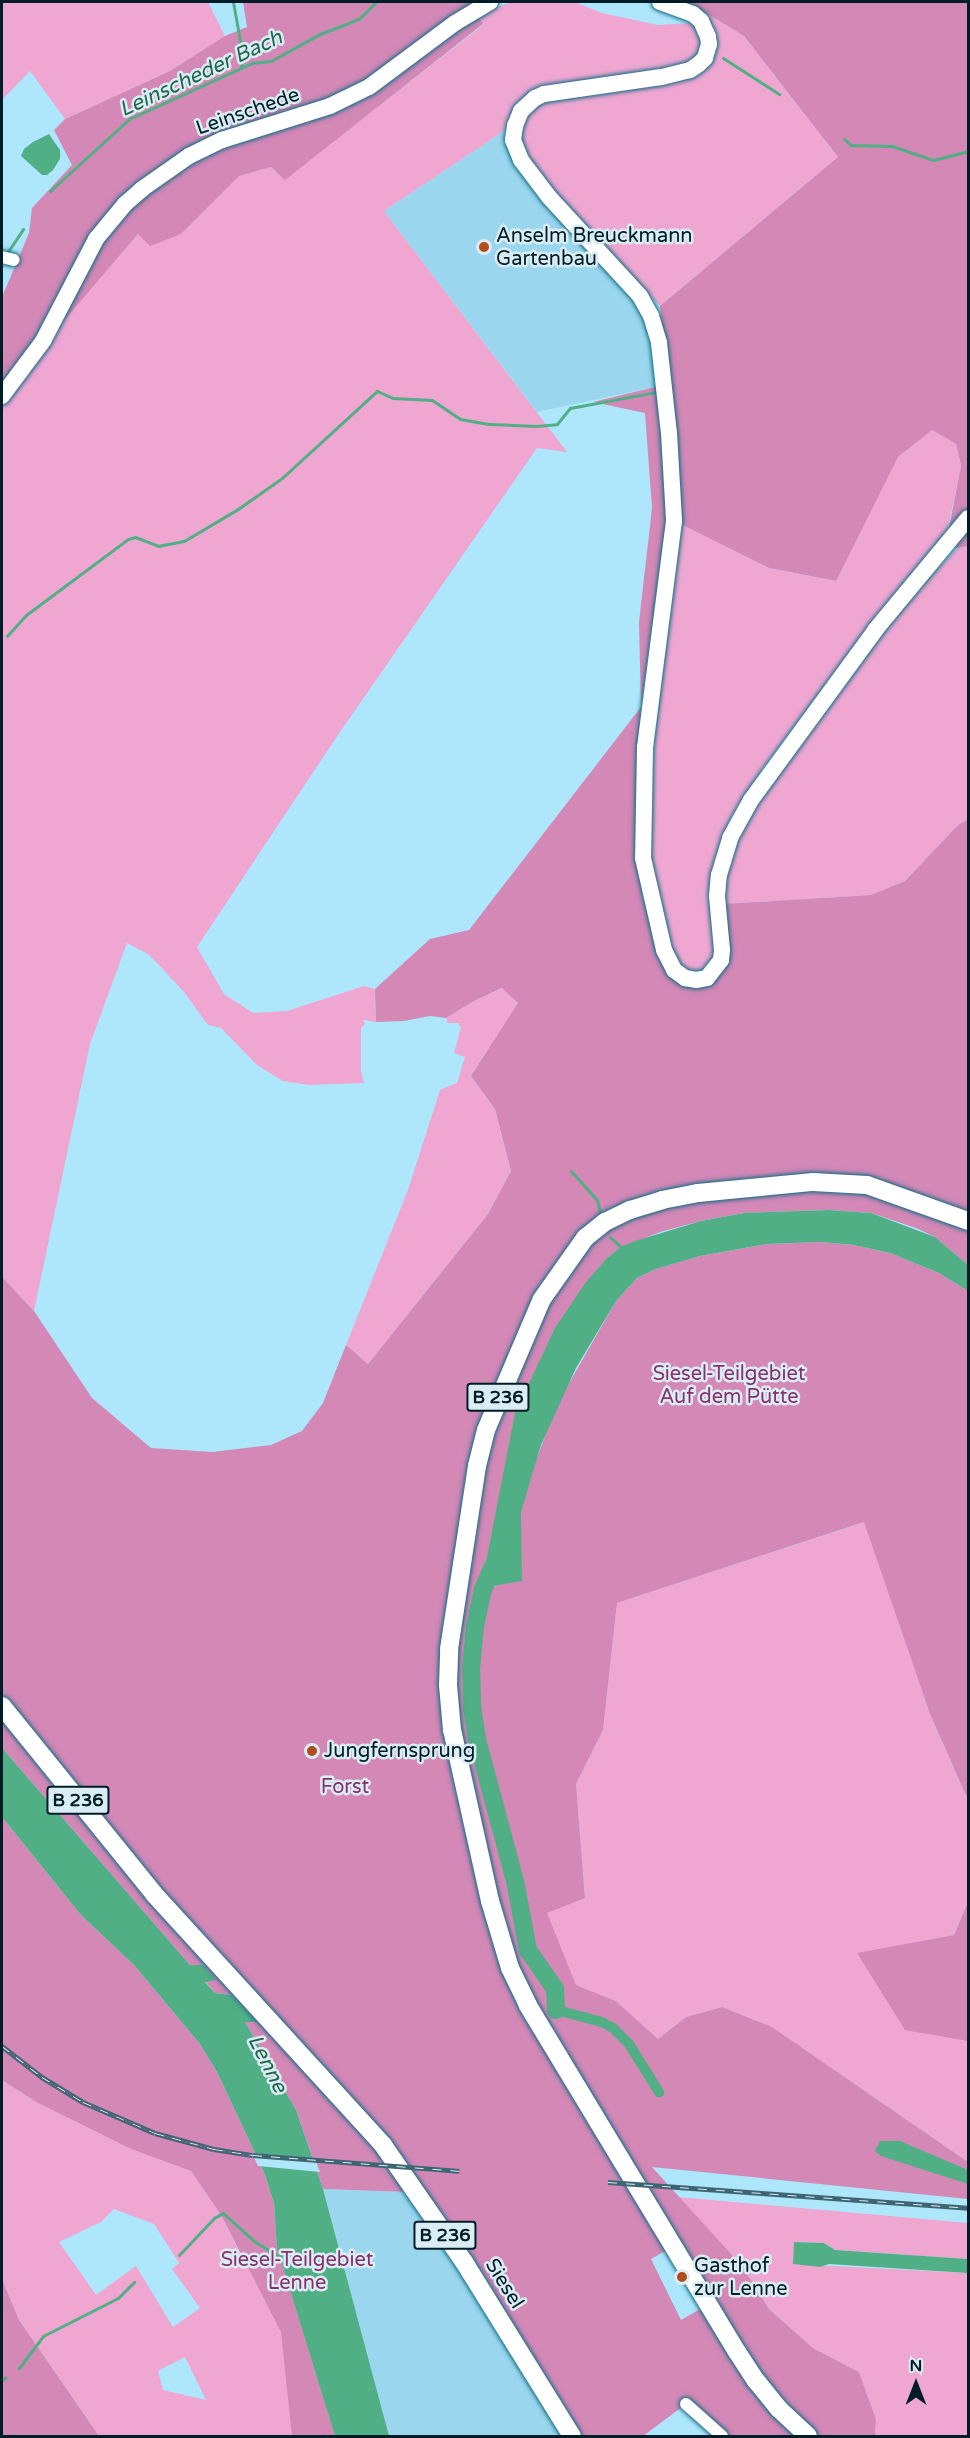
<!DOCTYPE html>
<html>
<head>
<meta charset="utf-8">
<style>
  body { margin:0 }
  #map { position:relative; width:970px; height:2438px; overflow:hidden; background:#aee7fc; font-family:"Varela Round",sans-serif }
  div>[style] { position:absolute }
  .built>* { inset:0; background:#9ad7ee }
  .green>* { inset:0; background:#efa7d2 }
  .forest>* { inset:0; background:#d388b6 }
  .water>* { inset:0; background:#51af86 }
  .pier>* { inset:0; background:#aee7fc }
  .stream>* { height:3px; margin:-1.5px; padding:0 1.5px; transform-origin:1.5px; border-radius:1.5px; background:#51af86 }
  .canal>* { height:10px; margin:-5px; padding:0 5px; transform-origin:5px; border-radius:5px; background:#51af86 }
  .river>* { height:18px; margin:-9px; padding:0 9px; transform-origin:9px; border-radius:9px; background:#51af86 }
  .roads { filter:drop-shadow(0 0 2px #126c86) drop-shadow(0 0 2px #126c86) }
  .minor>* { height:12px; margin:-6px; padding:0 6px; transform-origin:6px; border-radius:6px; background:#fff }
  .secondary>* { height:16px; margin:-8px; padding:0 8px; transform-origin:8px; border-radius:8px; background:#fff }
  .primary>* { height:18px; margin:-9px; padding:0 9px; transform-origin:9px; border-radius:9px; background:#fff }
  .rail>* { height:5px; margin-top:-2.5px; transform-origin:0; background:repeating-linear-gradient(90deg,#dbedf4 0 9px,#3e6573 0 18px); box-sizing:border-box; border-block:2px solid #3e6573 }
  .dots>* { width:16px; height:16px; translate:-50% -50%; box-sizing:border-box; border:3px solid #dbedf4; border-radius:50% }
  span { translate:-50% -50%; white-space:nowrap; text-align:center; line-height:1.15; -webkit-text-stroke:5px #dbedf4; paint-order:stroke }
  .shield-label span { padding:2px 4px; background:#dbedf4; border:2px solid; border-radius:4px; -webkit-text-stroke-width:0 }
  .shield-label { font-size:18px; color:#001d27; font-weight:700 }
  .street-label { font-size:20px; color:#001d27 }
  .poi-label { font-size:20px; color:#001d27 }
  .left { translate:0 -50%; text-align:left }
  .park-label { font-size:20px; color:#88306b }
  .water-label { font-size:21px; color:#21664a; font-style:italic }
  .frame { position:absolute; inset:0; border:3px solid #001d27; pointer-events:none }
  .north { position:absolute; left:886px; top:2354px; width:60px; height:60px; -webkit-text-stroke:4px #dbedf4; paint-order:stroke; rotate:0deg; font-size:16px; font-weight:700; line-height:24px; text-align:center; color:#001d27 }
  .north::after { content:''; display:block; margin:auto; width:21px; height:27px; background:#001d27; clip-path:polygon(50% 0,100% 100%,50% 72%,0 100%) }
</style>
</head>
<body>
<div id="map">
  <div class="built">
    <i style="clip-path:polygon(504px 131px,505px 143px,516px 167px,644px 314px,659px 386px,537px 412px,384px 211px)"></i>
    <i style="clip-path:polygon(323px 2189px,407px 2192px,573px 2436px,389px 2436px)"></i>
  </div>
  <div class="green">
    <i style="clip-path:polygon(2px 2px,208px 2px,225px 36px,170px 71px,65px 119px,30px 71px,2px 100px)"></i>
    <i style="clip-path:polygon(512px 2px,574px 2px,602px 13px,658px 25px,694px 23px,705px 46px,688px 66px,533px 93px,518px 102px,504px 131px,384px 211px,567px 452px,537px 448px,338px 735px,197px 947px,224px 994px,253px 1013px,287px 1011px,364px 986px,375px 989px,376px 1022px,363px 1020px,365px 1024px,361px 1028px,361px 1072px,364px 1083px,309px 1085px,283px 1081px,257px 1065px,221px 1028px,208px 1025px,184px 992px,158px 964px,148px 954px,127px 943px,90px 1044px,34px 1311px,2px 1277px,2px 407px,62px 321px,138px 234px,181px 234px,238px 176px,271px 167px,285px 179px,483px 25px,477px 14px)"></i>
    <i style="clip-path:polygon(706px 13px,744px 36px,838px 157px,660px 306px,595px 241px,526px 159px,520px 142px,520px 128px,535px 105px,556px 96px,666px 82px,700px 75px,716px 52px,714px 32px)"></i>
    <i style="clip-path:polygon(932px 430px,956px 444px,961px 467px,947px 532px,867px 629px,762px 769px,729px 820px,718px 848px,712px 877px,715px 951px,712px 961px,703px 970px,695px 972px,685px 969px,677px 962px,662px 923px,649px 855px,655px 739px,680px 523px,769px 568px,835px 581px,898px 457px)"></i>
    <i style="clip-path:polygon(968px 546px,968px 819px,958px 825px,905px 881px,871px 895px,723px 904px,724px 875px,745px 819px,881px 628px,958px 548px)"></i>
    <i style="clip-path:polygon(503px 988px,518px 1004px,471px 1076px,495px 1109px,511px 1171px,488px 1214px,368px 1364px,346px 1345px,408px 1190px,440px 1090px,457px 1083px,465px 1057px,454px 1053px,461px 1027px,458px 1023px,448px 1023px,446px 1018px,472px 1002px)"></i>
    <i style="clip-path:polygon(865px 1522px,930px 1714px,968px 1800px,968px 1902px,954px 1935px,857px 1954px,968px 2041px,968px 2162px,772px 2027px,722px 2007px,686px 2017px,658px 2039px,616px 2001px,576px 1985px,546px 1913px,585px 1897px,576px 1784px,603px 1730px,617px 1603px)"></i>
    <i style="clip-path:polygon(evenodd,2px 2080px,36px 2102px,131px 2149px,191px 2171px,221px 2215px,240px 2253px,317px 2174px,389px 2436px,99px 2436px,19px 2320px,2px 2279px,2px 2080px,114px 2209px,154px 2224px,179px 2263px,172px 2269px,200px 2308px,173px 2327px,136px 2266px,96px 2295px,59px 2242px,101px 2222px,114px 2209px,2px 2080px,185px 2357px,206px 2400px,163px 2390px,158px 2371px,185px 2357px)"></i>
    <i style="clip-path:polygon(677px 2197px,968px 2223px,968px 2259px,835px 2250px,824px 2243px,795px 2242px,793px 2264px,968px 2273px,968px 2436px,875px 2436px,876px 2419px,859px 2372px,813px 2348px,769px 2309px,742px 2266px)"></i>
  </div>
  <div class="forest">
    <i style="clip-path:polygon(243px 2px,485px 2px,473px 8px,483px 24px,285px 180px,271px 167px,239px 176px,181px 234px,150px 246px,138px 234px,2px 393px,2px 297px,29px 233px,32px 208px,72px 165px,54px 130px,65px 119px,170px 71px,225px 36px,247px 27px)"></i>
    <i style="clip-path:polygon(677px 2px,968px 2px,968px 546px,958px 548px,946px 543px,961px 466px,956px 444px,932px 430px,898px 457px,836px 581px,769px 568px,675px 521px,674px 431px,660px 306px,838px 157px,744px 36px,706px 13px)"></i>
    <i style="clip-path:polygon(evenodd,659px 386px,667px 519px,641px 707px,637px 860px,643px 897px,659px 953px,673px 974px,713px 980px,723px 904px,871px 895px,905px 881px,958px 825px,968px 819px,968px 1265px,935px 1237px,916px 1228px,871px 1213px,829px 1210px,744px 1213px,701px 1221px,660px 1232px,621px 1248px,607px 1258px,486px 1589px,503px 1583px,520px 1540px,521px 1512px,527px 1485px,556px 1406px,616px 1301px,637px 1278px,656px 1269px,700px 1256px,767px 1244px,820px 1242px,854px 1245px,890px 1253px,939px 1273px,968px 1291px,968px 1800px,930px 1714px,864px 1522px,617px 1603px,603px 1730px,576px 1784px,585px 1898px,547px 1913px,576px 1985px,616px 2001px,658px 2039px,686px 2017px,722px 2007px,772px 2027px,968px 2162px,968px 2199px,652px 2167px,742px 2266px,769px 2309px,813px 2348px,859px 2372px,876px 2419px,875px 2436px,722px 2436px,686px 2404px,643px 2436px,578px 2436px,407px 2192px,323px 2189px,296px 2110px,245px 2022px,256px 2022px,231px 1995px,215px 1993px,205px 1981px,215px 1980px,203px 1965px,190px 1965px,2px 1748px,2px 1277px,34px 1311px,92px 1398px,151px 1448px,212px 1452px,271px 1445px,302px 1431px,323px 1403px,346px 1345px,368px 1364px,488px 1214px,511px 1171px,495px 1109px,471px 1076px,518px 1003px,502px 988px,472px 1002px,446px 1018px,430px 1016px,404px 1021px,376px 1022px,375px 989px,430px 939px,469px 930px,641px 707px,639px 622px,652px 508px,645px 413px,593px 402px,659px 386px,674px 2246px,709px 2304px,681px 2320px,651px 2259px,674px 2246px)"></i>
    <i style="clip-path:polygon(2px 1817px,81px 1915px,134px 1965px,200px 2044px,217px 2072px,264px 2172px,274px 2203px,277px 2248px,335px 2436px,292px 2436px,281px 2332px,221px 2215px,191px 2171px,131px 2149px,36px 2102px,2px 2080px)"></i>
    <i style="clip-path:polygon(968px 1902px,968px 2041px,905px 2030px,857px 1953px,954px 1935px)"></i>
    <i style="clip-path:polygon(2px 2279px,19px 2320px,99px 2436px,2px 2436px)"></i>
  </div>
  <div class="water">
    <i style="clip-path:polygon(49px 134px,60px 150px,60px 159px,53px 170px,47px 175px,42px 175px,21px 156px,24px 149px,33px 142px)"></i>
    <i style="clip-path:polygon(829px 1210px,871px 1213px,935px 1237px,968px 1265px,968px 1291px,939px 1273px,890px 1253px,854px 1245px,820px 1242px,767px 1244px,700px 1256px,656px 1269px,637px 1278px,616px 1301px,576px 1368px,541px 1445px,521px 1512px,522px 1581px,481px 1588px,515px 1413px,555px 1328px,586px 1282px,607px 1258px,621px 1247px,635px 1241px,701px 1221px,744px 1213px)"></i>
    <i style="clip-path:polygon(2px 1748px,190px 1965px,203px 1965px,216px 1980px,205px 1982px,215px 1993px,231px 1995px,257px 2022px,245px 2022px,296px 2110px,323px 2189px,389px 2436px,335px 2436px,277px 2248px,274px 2203px,264px 2172px,217px 2072px,200px 2044px,134px 1965px,81px 1915px,2px 1817px)"></i>
    <i style="clip-path:polygon(880px 2141px,900px 2141px,968px 2170px,968px 2184px,881px 2156px,875px 2151px)"></i>
    <i style="clip-path:polygon(794px 2242px,824px 2243px,835px 2250px,968px 2259px,968px 2273px,829px 2264px,820px 2267px,793px 2264px)"></i>
  </div>
  <div class="pier">
    <i style="clip-path:polygon(252px 2153px,315px 2159px,320px 2172px,258px 2166px)"></i>
  </div>
  <div class="stream">
    <i style="left:233px;top:2px;width:45px;rotate:79.7deg"></i>
    <i style="left:241px;top:46px;width:22px;rotate:90deg"></i>
    <i style="left:723px;top:58px;width:67px;rotate:32.7deg"></i>
    <i style="left:844px;top:139px;width:9px;rotate:41deg"></i>
    <i style="left:851px;top:145px;width:41px;rotate:1.4deg"></i>
    <i style="left:892px;top:146px;width:43px;rotate:18.9deg"></i>
    <i style="left:933px;top:160px;width:36px;rotate:-14deg"></i>
    <i style="left:50px;top:191px;width:107px;rotate:-42.3deg"></i>
    <i style="left:129px;top:119px;width:135px;rotate:-24.5deg"></i>
    <i style="left:252px;top:63px;width:19px;rotate:-6deg"></i>
    <i style="left:271px;top:61px;width:56px;rotate:-28.9deg"></i>
    <i style="left:320px;top:34px;width:33px;rotate:-21deg"></i>
    <i style="left:351px;top:22px;width:10px;rotate:-24deg"></i>
    <i style="left:360px;top:18px;width:23px;rotate:-45deg"></i>
    <i style="left:7px;top:253px;width:29px;rotate:-56deg"></i>
    <i style="left:7px;top:636px;width:28px;rotate:-48deg"></i>
    <i style="left:26px;top:615px;width:127px;rotate:-36.7deg"></i>
    <i style="left:128px;top:539px;width:7px;rotate:-16deg"></i>
    <i style="left:135px;top:537px;width:25px;rotate:21deg"></i>
    <i style="left:158px;top:546px;width:26px;rotate:-11deg"></i>
    <i style="left:184px;top:541px;width:63px;rotate:-30.7deg"></i>
    <i style="left:238px;top:509px;width:54px;rotate:-35.2deg"></i>
    <i style="left:282px;top:478px;width:129px;rotate:-42.5deg"></i>
    <i style="left:377px;top:391px;width:17px;rotate:24deg"></i>
    <i style="left:393px;top:398px;width:39px;rotate:3deg"></i>
    <i style="left:432px;top:400px;width:34px;rotate:34deg"></i>
    <i style="left:460px;top:419px;width:29px;rotate:10deg"></i>
    <i style="left:489px;top:424px;width:47px;rotate:2.4deg"></i>
    <i style="left:536px;top:426px;width:21px;rotate:-5deg"></i>
    <i style="left:557px;top:424px;width:21px;rotate:-51deg"></i>
    <i style="left:570px;top:408px;width:87px;rotate:-10.5deg"></i>
    <i style="left:571px;top:1171px;width:39px;rotate:48deg"></i>
    <i style="left:597px;top:1200px;width:16px;rotate:76deg"></i>
    <i style="left:610px;top:1237px;width:15px;rotate:42deg"></i>
    <i style="left:179px;top:2255px;width:51px;rotate:-46.6deg"></i>
    <i style="left:214px;top:2218px;width:10px;rotate:-29deg"></i>
    <i style="left:223px;top:2213px;width:42px;rotate:42.1deg"></i>
    <i style="left:254px;top:2241px;width:36px;rotate:32deg"></i>
    <i style="left:19px;top:2368px;width:40px;rotate:-53deg"></i>
    <i style="left:43px;top:2336px;width:84px;rotate:-26.9deg"></i>
    <i style="left:118px;top:2298px;width:23px;rotate:-45deg"></i>
    <i style="left:2px;top:2380px;width:4px;rotate:-34deg"></i>
  </div>
  <div class="canal">
    <i style="left:553px;top:2009px;width:51px;rotate:14.9deg"></i>
    <i style="left:602px;top:2022px;width:13px;rotate:29deg"></i>
    <i style="left:613px;top:2028px;width:23px;rotate:45deg"></i>
    <i style="left:629px;top:2044px;width:57px;rotate:58deg"></i>
  </div>
  <div class="river">
    <i style="left:493px;top:1566px;width:25px;rotate:113deg"></i>
    <i style="left:483px;top:1589px;width:38px;rotate:102deg"></i>
    <i style="left:475px;top:1626px;width:43px;rotate:95.3deg"></i>
    <i style="left:471px;top:1669px;width:38px;rotate:88deg"></i>
    <i style="left:472px;top:1707px;width:36px;rotate:81deg"></i>
    <i style="left:478px;top:1743px;width:143px;rotate:75deg"></i>
    <i style="left:515px;top:1881px;width:70px;rotate:79.3deg"></i>
    <i style="left:528px;top:1950px;width:47px;rotate:55.3deg"></i>
    <i style="left:555px;top:1989px;width:21px;rotate:87deg"></i>
  </div>
  <div class="roads">
    <div class="minor">
      <i style="left:2px;top:257px;width:12px;rotate:14deg"></i>
      <i style="left:686px;top:2404px;width:48px;rotate:41.6deg"></i>
    </div>
    <div class="secondary">
      <i style="left:660px;top:2px;width:35px;rotate:20deg"></i>
      <i style="left:693px;top:14px;width:11px;rotate:41deg"></i>
      <i style="left:701px;top:21px;width:17px;rotate:66deg"></i>
      <i style="left:708px;top:37px;width:7px;rotate:82deg"></i>
      <i style="left:709px;top:44px;width:15px;rotate:106deg"></i>
      <i style="left:705px;top:58px;width:8px;rotate:135deg"></i>
      <i style="left:699px;top:64px;width:11px;rotate:146deg"></i>
      <i style="left:690px;top:70px;width:30px;rotate:166deg"></i>
      <i style="left:661px;top:77px;width:118px;rotate:171.7deg"></i>
      <i style="left:544px;top:94px;width:10px;rotate:156deg"></i>
      <i style="left:535px;top:98px;width:19px;rotate:137deg"></i>
      <i style="left:521px;top:111px;width:16px;rotate:112deg"></i>
      <i style="left:515px;top:126px;width:14px;rotate:98deg"></i>
      <i style="left:513px;top:140px;width:22px;rotate:68deg"></i>
      <i style="left:521px;top:160px;width:46px;rotate:52.9deg"></i>
      <i style="left:549px;top:197px;width:134px;rotate:47.4deg"></i>
      <i style="left:640px;top:296px;width:23px;rotate:61deg"></i>
      <i style="left:651px;top:316px;width:28px;rotate:73deg"></i>
      <i style="left:659px;top:343px;width:91px;rotate:83.7deg"></i>
      <i style="left:669px;top:433px;width:88px;rotate:86.7deg"></i>
      <i style="left:674px;top:521px;width:229px;rotate:97.3deg"></i>
      <i style="left:645px;top:748px;width:110px;rotate:91deg"></i>
      <i style="left:643px;top:858px;width:94px;rotate:77.1deg"></i>
      <i style="left:664px;top:950px;width:22px;rotate:63deg"></i>
      <i style="left:674px;top:970px;width:14px;rotate:36deg"></i>
      <i style="left:685px;top:978px;width:11px;rotate:10deg"></i>
      <i style="left:696px;top:980px;width:11px;rotate:-10deg"></i>
      <i style="left:707px;top:978px;width:23px;rotate:-52deg"></i>
      <i style="left:721px;top:960px;width:10px;rotate:-84deg"></i>
      <i style="left:722px;top:950px;width:54px;rotate:-95.3deg"></i>
      <i style="left:717px;top:896px;width:21px;rotate:-85deg"></i>
      <i style="left:719px;top:875px;width:39px;rotate:-73deg"></i>
      <i style="left:730px;top:838px;width:43px;rotate:-61.1deg"></i>
      <i style="left:751px;top:800px;width:212px;rotate:-53.8deg"></i>
      <i style="left:876px;top:629px;width:144px;rotate:-50.3deg"></i>
      <i style="left:2px;top:396px;width:69px;rotate:-53.3deg"></i>
      <i style="left:43px;top:341px;width:115px;rotate:-62.5deg"></i>
      <i style="left:96px;top:239px;width:45px;rotate:-50.4deg"></i>
      <i style="left:125px;top:204px;width:23px;rotate:-41deg"></i>
      <i style="left:142px;top:189px;width:57px;rotate:-35.1deg"></i>
      <i style="left:189px;top:156px;width:37px;rotate:-26deg"></i>
      <i style="left:222px;top:140px;width:113px;rotate:-17.5deg"></i>
      <i style="left:330px;top:106px;width:43px;rotate:-26deg"></i>
      <i style="left:369px;top:87px;width:107px;rotate:-36.7deg"></i>
      <i style="left:455px;top:23px;width:41px;rotate:-31deg"></i>
    </div>
    <div class="primary">
      <i style="left:2px;top:1706px;width:242px;rotate:51deg"></i>
      <i style="left:154px;top:1894px;width:340px;rotate:47.6deg"></i>
      <i style="left:383px;top:2145px;width:142px;rotate:55.3deg"></i>
      <i style="left:464px;top:2262px;width:205px;rotate:58.2deg"></i>
      <i style="left:808px;top:2436px;width:40px;rotate:-137deg"></i>
      <i style="left:779px;top:2409px;width:36px;rotate:-129deg"></i>
      <i style="left:756px;top:2381px;width:35px;rotate:-123deg"></i>
      <i style="left:737px;top:2352px;width:405px;rotate:-121.1deg"></i>
      <i style="left:528px;top:2005px;width:41px;rotate:-115.9deg"></i>
      <i style="left:510px;top:1968px;width:70px;rotate:-106.6deg"></i>
      <i style="left:490px;top:1901px;width:175px;rotate:-102.5deg"></i>
      <i style="left:452px;top:1730px;width:45px;rotate:-95.1deg"></i>
      <i style="left:448px;top:1685px;width:36px;rotate:-88deg"></i>
      <i style="left:449px;top:1649px;width:185px;rotate:-81.3deg"></i>
      <i style="left:477px;top:1466px;width:37px;rotate:-76deg"></i>
      <i style="left:486px;top:1430px;width:142px;rotate:-66.9deg"></i>
      <i style="left:542px;top:1299px;width:75px;rotate:-54.8deg"></i>
      <i style="left:585px;top:1238px;width:26px;rotate:-39deg"></i>
      <i style="left:605px;top:1222px;width:28px;rotate:-26deg"></i>
      <i style="left:630px;top:1210px;width:34px;rotate:-17deg"></i>
      <i style="left:662px;top:1200px;width:37px;rotate:-11deg"></i>
      <i style="left:698px;top:1193px;width:116px;rotate:-5.5deg"></i>
      <i style="left:813px;top:1182px;width:54px;rotate:3.2deg"></i>
      <i style="left:867px;top:1185px;width:107px;rotate:19.6deg"></i>
    </div>
  </div>
  <div class="rail">
    <i style="left:2px;top:2046px;width:51px;rotate:37.8deg"></i>
    <i style="left:42px;top:2077px;width:48px;rotate:31.4deg"></i>
    <i style="left:83px;top:2102px;width:78px;rotate:23.3deg"></i>
    <i style="left:155px;top:2133px;width:61px;rotate:15.2deg"></i>
    <i style="left:214px;top:2149px;width:39px;rotate:9deg"></i>
    <i style="left:253px;top:2155px;width:207px;rotate:4.4deg"></i>
    <i style="left:608px;top:2182px;width:361px;rotate:4.1deg"></i>
  </div>
  <div class="dots">
    <i style="left:484px;top:247px;background:#b14c1c"></i>
    <i style="left:312px;top:1751px;background:#b14c1c"></i>
    <i style="left:682px;top:2277px;background:#b14c1c"></i>
  </div>
  <div class="shield-label">
    <span style="left:498px;top:1397px">B 236</span>
    <span style="left:78px;top:1800px">B 236</span>
    <span style="left:445px;top:2235px">B 236</span>
  </div>
  <div class="street-label">
    <span style="left:248px;top:112px;rotate:-19deg">Leinschede</span>
    <span style="left:504px;top:2284px;rotate:58deg">Siesel</span>
  </div>
  <div class="poi-label">
    <span class="left" style="left:496px;top:248px">Anselm Breuckmann<br>Gartenbau</span>
    <span class="left" style="left:324px;top:1751px">Jungfernsprung</span>
    <span class="left" style="left:694px;top:2278px">Gasthof<br>zur Lenne</span>
  </div>
  <div class="park-label">
    <span style="left:729px;top:1386px">Siesel-Teilgebiet<br>Auf dem Pütte</span>
    <span style="left:345px;top:1787px">Forst</span>
    <span style="left:297px;top:2272px">Siesel-Teilgebiet<br>Lenne</span>
  </div>
  <div class="water-label">
    <span style="left:201px;top:74px;rotate:-25deg">Leinscheder Bach</span>
    <span style="left:267px;top:2064px;rotate:63deg">Lenne</span>
  </div>
  <div class="frame"></div>
  <div class="north">N</div>
</div>
</body>
</html>
